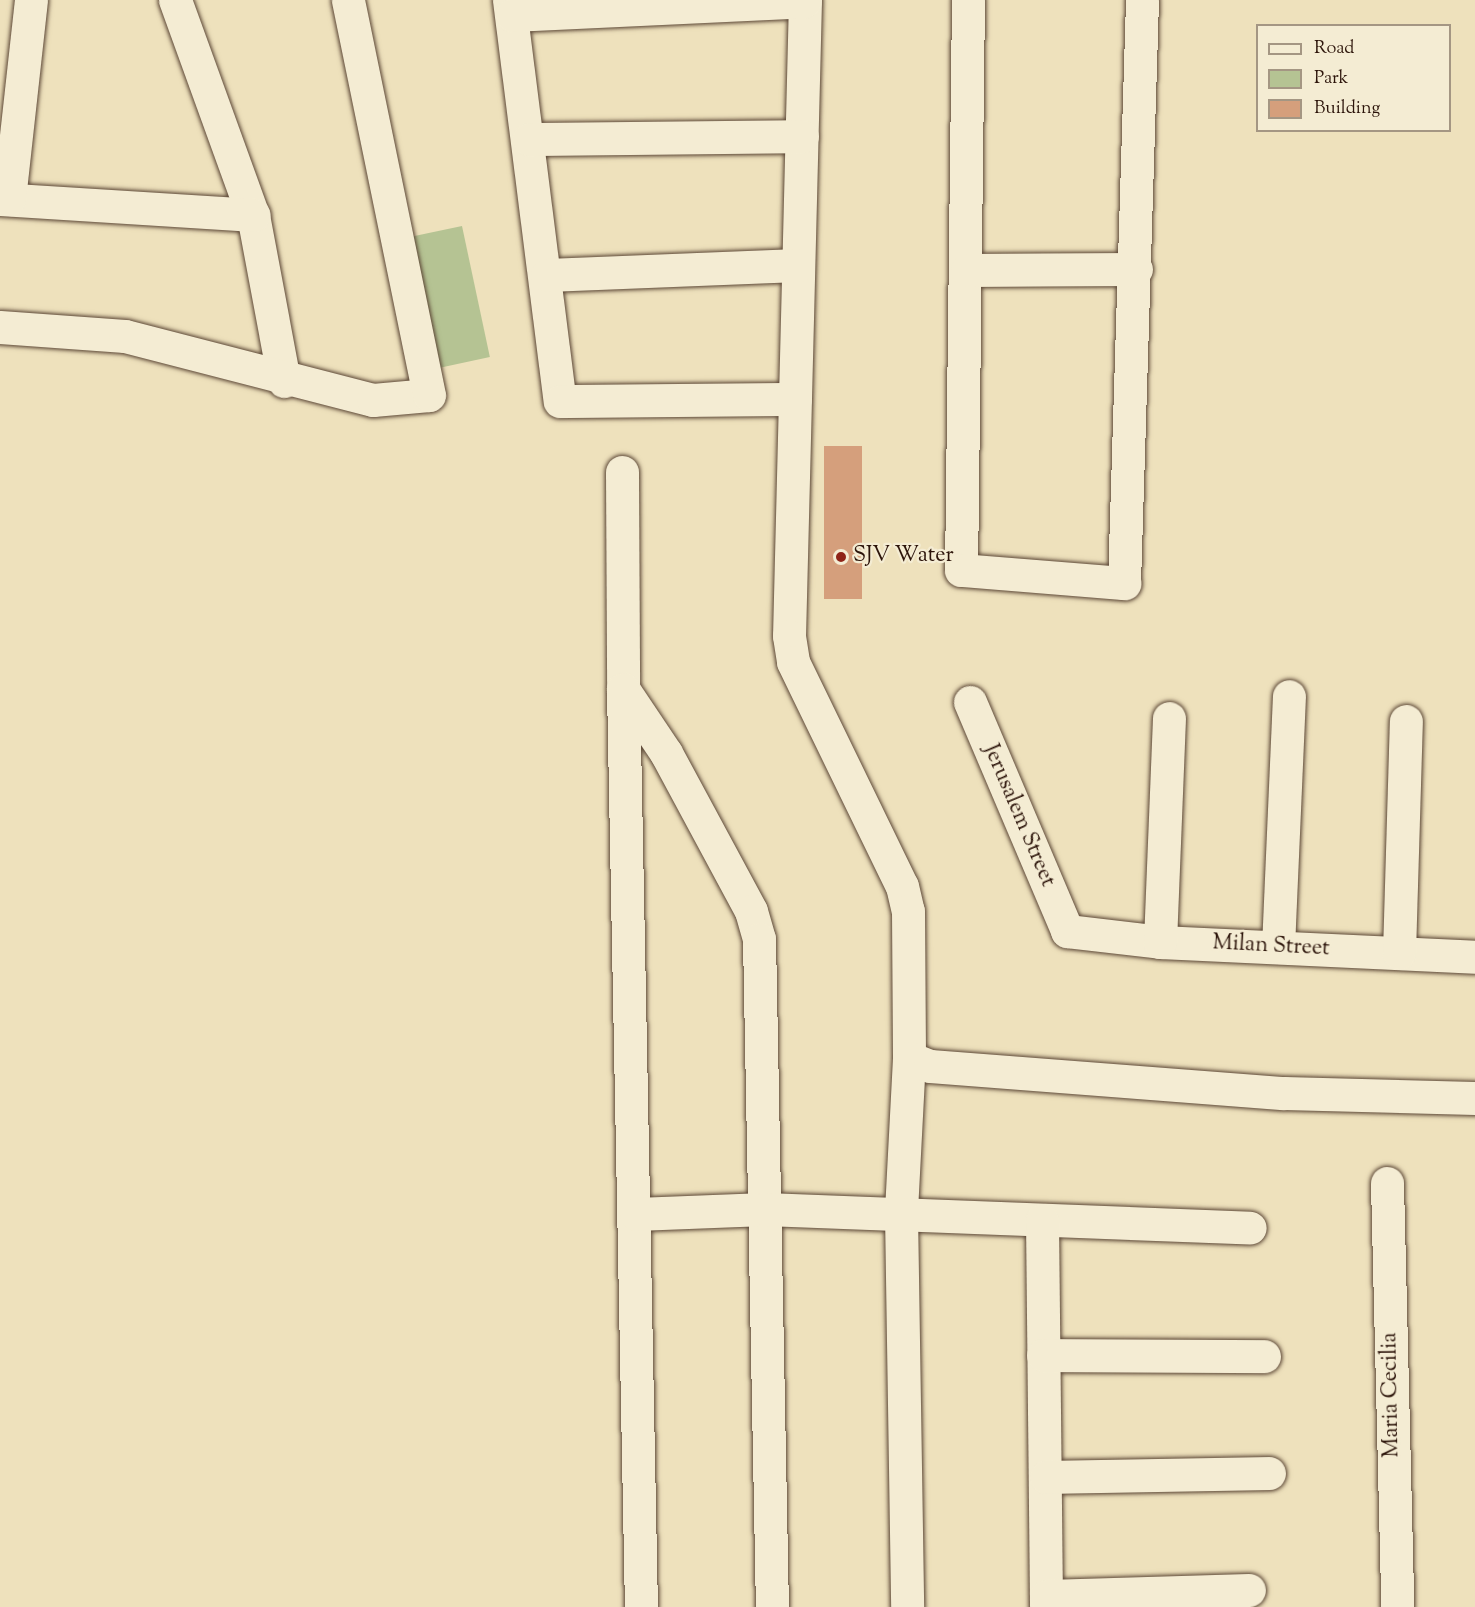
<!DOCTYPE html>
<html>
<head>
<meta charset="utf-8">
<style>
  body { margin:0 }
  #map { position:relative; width:1475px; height:1607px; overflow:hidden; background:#eee1bc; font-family:"Sorts Mill Goudy",serif }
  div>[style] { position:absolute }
  .green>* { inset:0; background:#b5c393; transform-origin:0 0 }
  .building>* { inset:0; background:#d59f7c; transform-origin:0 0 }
  .roads { filter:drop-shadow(0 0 2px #5c4736) drop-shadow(0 0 2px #5c4736) }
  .minor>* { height:33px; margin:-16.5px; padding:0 16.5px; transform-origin:16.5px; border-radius:16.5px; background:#f4ecd3 }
  .dots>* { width:16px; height:16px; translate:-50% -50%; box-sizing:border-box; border:3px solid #f4ecd3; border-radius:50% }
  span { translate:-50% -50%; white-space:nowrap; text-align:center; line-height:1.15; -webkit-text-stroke:4.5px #f4ecd3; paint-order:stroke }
  .poi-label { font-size:22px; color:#2c140a }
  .left { translate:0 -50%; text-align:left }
  .street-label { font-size:22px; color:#2c140a }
  .legend { position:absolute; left:1256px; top:24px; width:195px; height:108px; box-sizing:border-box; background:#f4ecd3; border:2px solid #a49683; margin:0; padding:8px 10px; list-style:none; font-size:18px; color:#2c140a }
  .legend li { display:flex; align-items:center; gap:12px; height:30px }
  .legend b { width:30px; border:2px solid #a49683 }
</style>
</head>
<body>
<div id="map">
  <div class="green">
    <i style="left:462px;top:226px;width:134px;height:57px;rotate:78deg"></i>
  </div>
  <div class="building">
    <i style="left:824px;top:446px;width:38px;height:153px"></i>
  </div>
  <div class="roads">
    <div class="minor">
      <i style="left:175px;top:0;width:229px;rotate:70.1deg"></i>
      <i style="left:253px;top:215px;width:169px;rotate:79.4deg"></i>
      <i style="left:509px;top:0;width:404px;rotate:82.8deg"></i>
      <i style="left:560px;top:401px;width:235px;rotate:-0.5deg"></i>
      <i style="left:805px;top:0;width:636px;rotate:91.44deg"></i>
      <i style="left:789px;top:636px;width:26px;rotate:81deg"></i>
      <i style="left:793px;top:662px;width:249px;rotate:64.1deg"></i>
      <i style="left:902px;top:886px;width:26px;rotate:77deg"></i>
      <i style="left:908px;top:911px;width:147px;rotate:89.6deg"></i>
      <i style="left:909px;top:1058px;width:155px;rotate:93deg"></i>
      <i style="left:901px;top:1213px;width:394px;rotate:89.1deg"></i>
      <i style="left:968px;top:0;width:570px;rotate:90.7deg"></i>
      <i style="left:961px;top:570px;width:164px;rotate:4.6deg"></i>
      <i style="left:1124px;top:583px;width:583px;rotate:-88.23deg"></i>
      <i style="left:512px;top:15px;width:293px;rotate:-2.7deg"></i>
      <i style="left:529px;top:139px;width:273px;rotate:-0.6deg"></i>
      <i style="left:0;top:199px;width:254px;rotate:3.6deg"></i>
      <i style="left:9px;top:199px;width:200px;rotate:-83.7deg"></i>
      <i style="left:967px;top:270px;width:169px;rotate:-0.3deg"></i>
      <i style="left:547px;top:275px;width:251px;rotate:-2.3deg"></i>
      <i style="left:0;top:327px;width:125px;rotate:4.1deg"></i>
      <i style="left:125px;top:336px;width:256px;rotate:14.5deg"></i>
      <i style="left:373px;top:400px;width:56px;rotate:-5.1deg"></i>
      <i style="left:429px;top:395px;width:403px;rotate:-101.6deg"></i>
      <i style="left:622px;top:472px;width:217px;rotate:89.7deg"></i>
      <i style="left:623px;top:689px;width:77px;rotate:56.1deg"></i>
      <i style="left:666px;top:753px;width:179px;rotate:61.7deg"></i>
      <i style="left:751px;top:911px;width:29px;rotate:74deg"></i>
      <i style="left:759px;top:939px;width:668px;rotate:88.89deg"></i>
      <i style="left:623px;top:689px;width:918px;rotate:88.88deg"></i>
      <i style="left:970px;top:702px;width:249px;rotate:67deg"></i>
      <i style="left:1067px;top:931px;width:94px;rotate:6.7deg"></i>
      <i style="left:1160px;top:942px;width:315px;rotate:2.7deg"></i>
      <i style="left:1160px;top:942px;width:224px;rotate:-87.7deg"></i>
      <i style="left:1278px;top:947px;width:251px;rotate:-87.5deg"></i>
      <i style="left:1399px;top:953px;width:232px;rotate:-88.3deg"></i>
      <i style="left:909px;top:1058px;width:22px;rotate:21deg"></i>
      <i style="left:930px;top:1066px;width:355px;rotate:4.4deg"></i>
      <i style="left:1284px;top:1093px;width:191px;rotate:1.5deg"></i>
      <i style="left:1387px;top:1183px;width:424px;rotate:88.6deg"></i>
      <i style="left:636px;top:1214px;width:129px;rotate:-2.2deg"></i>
      <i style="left:765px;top:1209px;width:485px;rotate:2.2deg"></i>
      <i style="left:1042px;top:1220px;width:387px;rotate:89.4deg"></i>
      <i style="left:1043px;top:1355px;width:221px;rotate:0.3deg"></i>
      <i style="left:1046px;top:1477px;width:223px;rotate:-1deg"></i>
      <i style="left:1046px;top:1596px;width:203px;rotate:-1.7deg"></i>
    </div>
  </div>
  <div class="dots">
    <i style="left:841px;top:557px;background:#8f2418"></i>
  </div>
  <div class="poi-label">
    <span class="left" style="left:853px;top:557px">SJV Water</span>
  </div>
  <div class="street-label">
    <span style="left:1018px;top:816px;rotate:67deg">Jerusalem Street</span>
    <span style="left:1271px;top:947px;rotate:3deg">Milan Street</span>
    <span style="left:1392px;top:1395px;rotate:-91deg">Maria Cecilia</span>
  </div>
  <ul class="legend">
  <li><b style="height:8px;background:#f4ecd3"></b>Road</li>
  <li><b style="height:16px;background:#b5c393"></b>Park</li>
  <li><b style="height:16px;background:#d59f7c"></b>Building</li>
  </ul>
</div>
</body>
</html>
